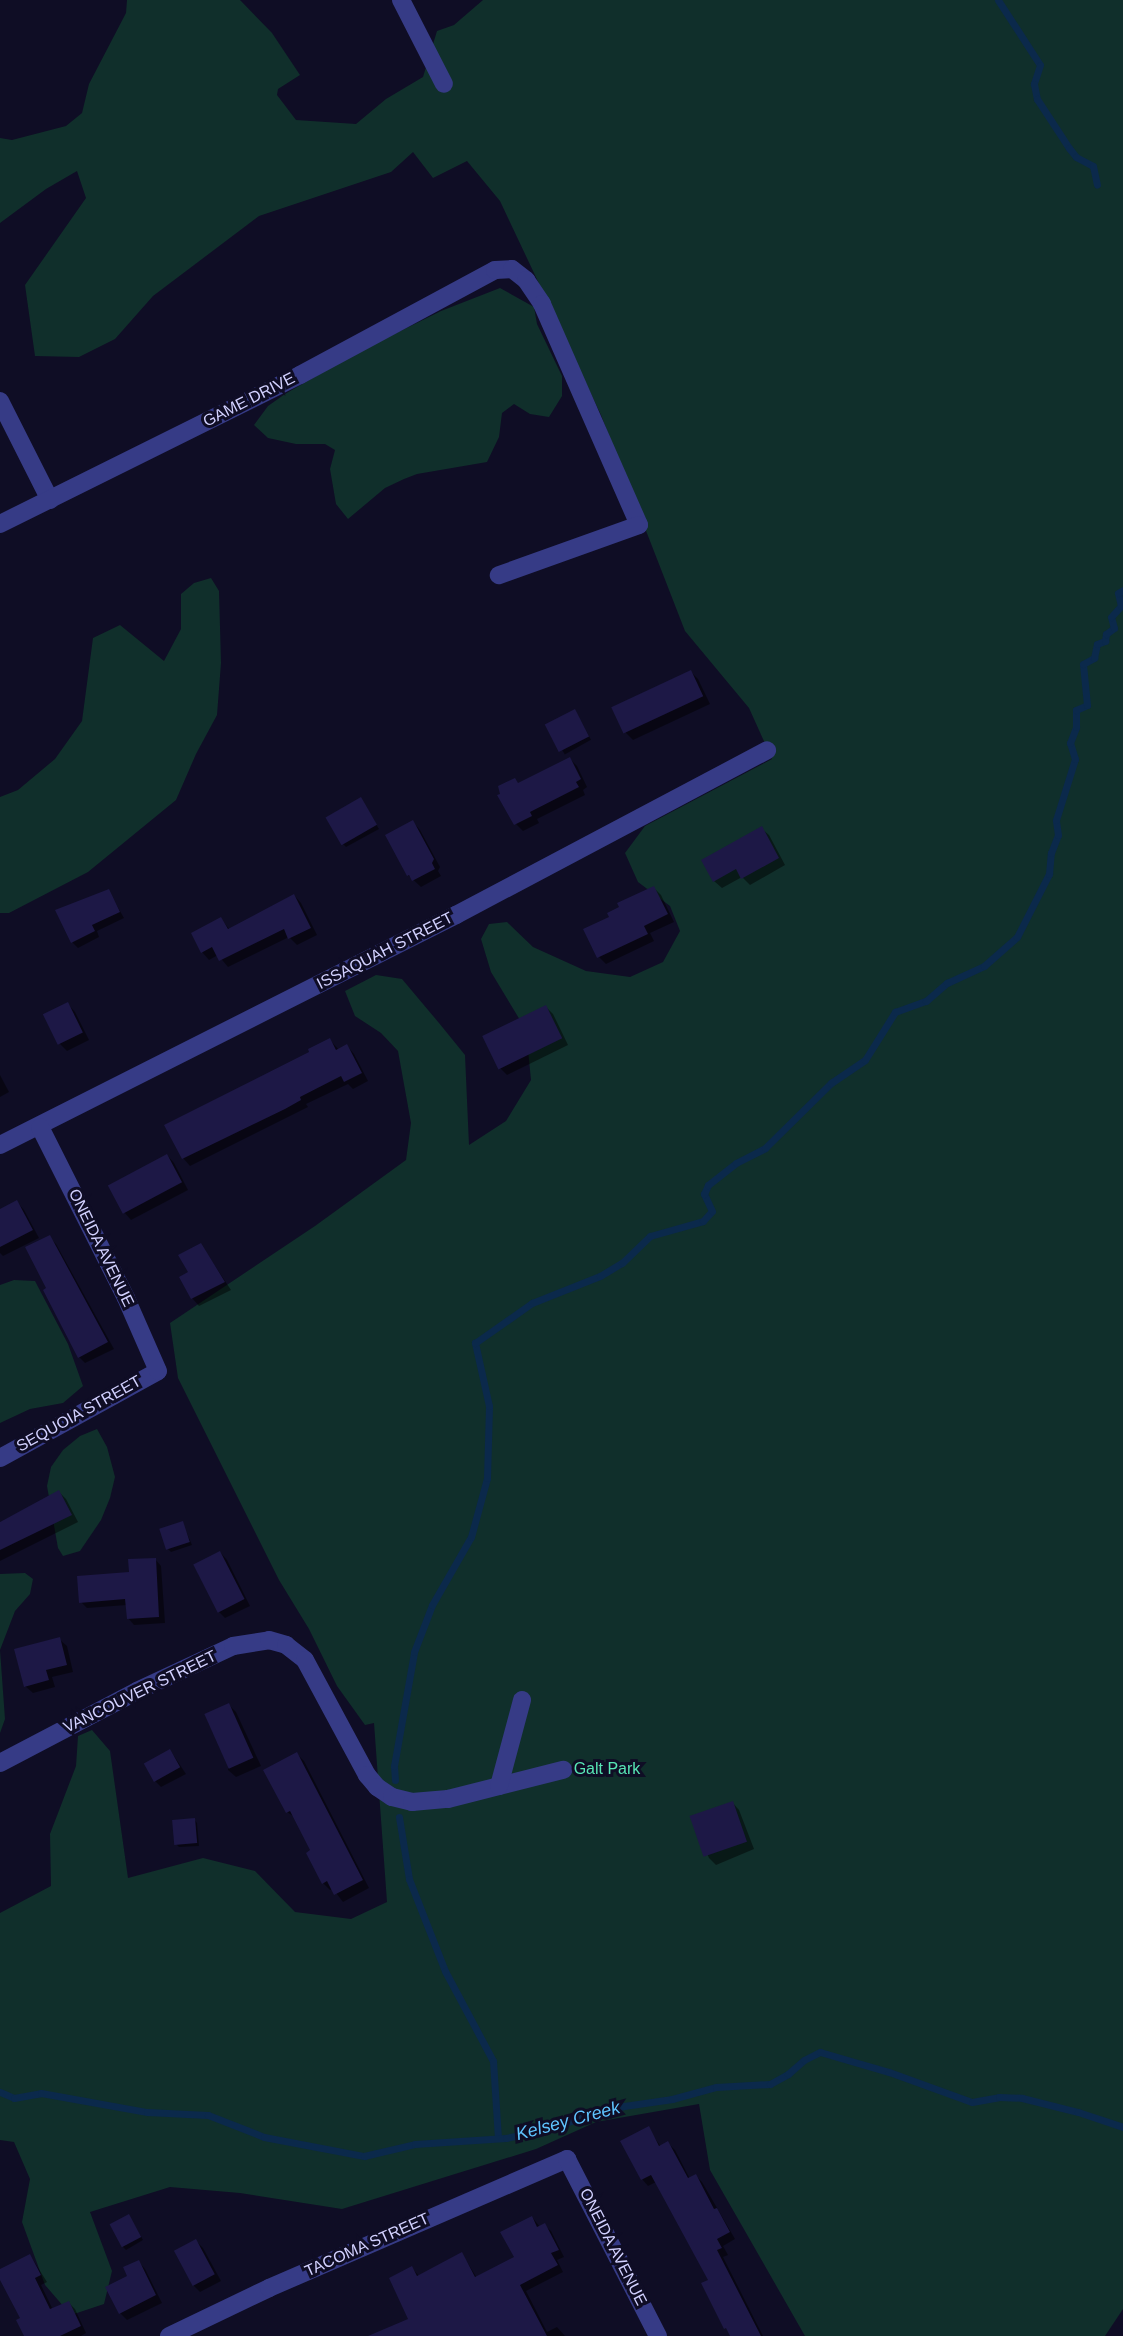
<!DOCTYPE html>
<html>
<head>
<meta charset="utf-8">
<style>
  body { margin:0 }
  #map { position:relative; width:1123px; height:2336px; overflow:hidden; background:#0f0d25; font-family:Arial,sans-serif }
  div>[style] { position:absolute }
  .green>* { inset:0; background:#102f2b }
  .shadow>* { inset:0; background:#0007; transform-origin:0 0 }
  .stream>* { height:7px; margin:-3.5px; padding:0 3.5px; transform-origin:3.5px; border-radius:3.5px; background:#0b294b }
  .building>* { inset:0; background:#1d1846; transform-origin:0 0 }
  .minor>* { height:18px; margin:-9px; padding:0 9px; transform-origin:9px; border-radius:9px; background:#363b86 }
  span { translate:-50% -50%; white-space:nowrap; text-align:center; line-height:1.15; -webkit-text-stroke:6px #0f0d25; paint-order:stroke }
  .street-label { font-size:16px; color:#d2d1ff }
  .park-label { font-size:16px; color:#57e5b4 }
  .water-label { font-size:18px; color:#5fc4ff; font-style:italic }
</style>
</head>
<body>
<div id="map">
  <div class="green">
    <i style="clip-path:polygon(127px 0,240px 0,272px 33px,300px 75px,278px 89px,277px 95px,296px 120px,356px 124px,386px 99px,423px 77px,437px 31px,454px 25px,483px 0,1123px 0,1123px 2309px,1105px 2336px,805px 2336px,710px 2170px,699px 2104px,596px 2122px,536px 2149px,342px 2209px,240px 2193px,170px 2187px,90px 2212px,112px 2271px,104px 2304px,71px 2315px,45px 2285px,22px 2222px,30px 2179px,14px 2142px,0 2140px,0 1913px,51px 1886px,50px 1834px,76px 1766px,78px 1736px,92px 1730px,110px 1751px,128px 1878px,203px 1858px,255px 1871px,295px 1912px,351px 1919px,387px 1902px,374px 1723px,365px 1725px,337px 1686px,309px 1629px,279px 1580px,178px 1378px,170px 1323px,315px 1226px,406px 1160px,411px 1123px,398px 1051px,381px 1033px,355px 1016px,345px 991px,376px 975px,402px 979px,439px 1023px,465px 1055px,469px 1145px,506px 1121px,531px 1080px,526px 1030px,491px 972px,481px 939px,489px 924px,507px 922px,533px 947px,586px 971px,630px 977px,663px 962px,680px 931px,670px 906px,638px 882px,625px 853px,645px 826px,772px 759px,749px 708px,685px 631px,601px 415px,500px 201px,467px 161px,433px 178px,413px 152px,391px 172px,259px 216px,153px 296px,115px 339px,79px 357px,35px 356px,25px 285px,86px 198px,77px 171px,46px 189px,0 223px,0 138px,12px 140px,66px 126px,82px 113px,89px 84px,126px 13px)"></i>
    <i style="clip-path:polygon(500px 288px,534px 307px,537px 324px,562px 376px,562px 396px,549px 417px,530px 414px,514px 404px,502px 413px,499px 437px,487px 462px,417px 474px,404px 479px,385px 488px,348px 519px,336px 504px,330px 469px,335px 450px,325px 444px,296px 444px,268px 438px,254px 425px,268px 406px,285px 394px,358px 352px,441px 311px)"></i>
    <i style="clip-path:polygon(211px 578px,219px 591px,221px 663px,217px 715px,196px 754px,176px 800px,88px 872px,9px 913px,0 913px,0 797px,18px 790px,55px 759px,82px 721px,93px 638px,120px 625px,164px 661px,181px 629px,181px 594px,194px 583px)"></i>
    <i style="clip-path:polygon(14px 1280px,35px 1281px,68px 1344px,83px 1386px,63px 1403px,30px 1409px,0 1423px,0 1285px)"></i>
    <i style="clip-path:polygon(97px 1429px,107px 1447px,115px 1477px,110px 1498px,101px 1520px,80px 1551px,63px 1556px,58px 1548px,47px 1486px,51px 1467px,63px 1450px,80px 1436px)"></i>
    <i style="clip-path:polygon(25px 1573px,33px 1579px,30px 1594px,15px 1611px,0 1650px,5px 1719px,0 1733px,0 1574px)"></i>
  </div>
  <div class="shadow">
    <i style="clip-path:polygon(691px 672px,698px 679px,710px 704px,633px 740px,626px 733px,614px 708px)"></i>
    <i style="left:575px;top:711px;width:33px;height:30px;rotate:61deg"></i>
    <i style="clip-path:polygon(570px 759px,577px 766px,587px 787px,583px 790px,585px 795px,537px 819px,539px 823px,523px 831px,516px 824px,519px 784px)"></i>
    <i style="clip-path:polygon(361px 799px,379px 829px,346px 847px,343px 844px)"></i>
    <i style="clip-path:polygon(413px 822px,420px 830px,440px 867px,438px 871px,441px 876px,421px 887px,408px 875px)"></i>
    <i style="clip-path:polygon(761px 828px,769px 835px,785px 865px,750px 885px,742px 877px,722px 888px,714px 881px)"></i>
    <i style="clip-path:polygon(653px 887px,661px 895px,674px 922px,650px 933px,654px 941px,606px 964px,599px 957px)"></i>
    <i style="clip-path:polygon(108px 890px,124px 918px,97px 931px,99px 937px,78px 948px,72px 942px)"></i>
    <i style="clip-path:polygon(294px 895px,301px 903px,317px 935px,297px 945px,289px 937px,228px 967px,218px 955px,209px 960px,202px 952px,193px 934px,221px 919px,230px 930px)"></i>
    <i style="clip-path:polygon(68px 1004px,75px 1012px,89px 1040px,67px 1051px,60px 1044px)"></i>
    <i style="clip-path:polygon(546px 1007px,553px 1014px,568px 1045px,507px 1075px,500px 1068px)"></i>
    <i style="clip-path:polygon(330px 1040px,339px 1050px,347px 1046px,354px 1054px,368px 1081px,353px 1089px,348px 1084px,306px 1104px,308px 1107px,190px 1166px,183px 1158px)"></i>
    <i style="clip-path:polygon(0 1075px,9px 1092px,0 1097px)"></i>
    <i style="clip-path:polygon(167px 1155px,174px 1163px,188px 1190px,131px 1220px,124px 1212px)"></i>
    <i style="clip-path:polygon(17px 1202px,24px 1210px,39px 1238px,3px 1256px,0 1253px,0 1211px)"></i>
    <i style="clip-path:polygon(49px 1237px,56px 1244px,114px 1349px,85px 1363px,79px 1357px,48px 1289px)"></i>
    <i style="clip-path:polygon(201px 1245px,231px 1290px,199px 1306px,192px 1298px,190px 1273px)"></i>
    <i style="clip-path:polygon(59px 1492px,66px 1499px,78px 1522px,0 1561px,0 1522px)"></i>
    <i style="clip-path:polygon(182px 1522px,192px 1545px,171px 1552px,168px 1549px)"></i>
    <i style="clip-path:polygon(220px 1552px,227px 1560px,250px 1606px,225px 1618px,218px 1611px)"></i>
    <i style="clip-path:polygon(155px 1559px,161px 1566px,165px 1623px,134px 1625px,128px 1618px,127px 1605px,87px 1608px,81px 1602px)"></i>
    <i style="clip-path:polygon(59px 1639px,67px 1646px,73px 1672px,52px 1677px,55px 1687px,33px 1693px,25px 1686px)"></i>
    <i style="clip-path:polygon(229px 1705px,236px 1712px,261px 1766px,236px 1777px,228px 1770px)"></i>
    <i style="clip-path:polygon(170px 1750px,186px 1774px,161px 1787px,154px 1780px)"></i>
    <i style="clip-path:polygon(297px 1754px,304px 1761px,369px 1888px,343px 1902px,333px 1889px,330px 1890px,323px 1883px,312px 1851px,296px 1818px,287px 1812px)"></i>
    <i style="clip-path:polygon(732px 1802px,739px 1810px,754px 1849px,716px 1865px,709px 1858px,693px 1820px)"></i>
    <i style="clip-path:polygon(194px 1819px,197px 1823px,199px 1846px,179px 1847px,176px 1844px)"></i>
    <i style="clip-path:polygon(648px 2128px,661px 2147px,668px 2143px,675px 2150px,690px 2179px,696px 2176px,702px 2182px,735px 2239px,723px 2246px,728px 2255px,723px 2257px,763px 2336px,731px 2336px,710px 2280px,656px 2182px,648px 2186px,642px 2179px)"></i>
    <i style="clip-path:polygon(129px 2216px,143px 2240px,126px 2250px,123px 2247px)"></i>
    <i style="clip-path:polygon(532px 2217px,540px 2227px,544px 2225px,551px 2231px,564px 2257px,557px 2260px,563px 2272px,526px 2291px,547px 2332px,557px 2327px,565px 2336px,372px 2336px,410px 2320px,412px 2268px,419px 2276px,462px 2254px,477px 2278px,516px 2257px)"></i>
    <i style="clip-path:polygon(196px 2241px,203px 2248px,221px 2281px,200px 2292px,193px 2285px)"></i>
    <i style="clip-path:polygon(30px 2255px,47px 2282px,41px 2285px,53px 2310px,68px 2302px,75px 2309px,86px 2333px,81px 2336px,26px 2336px,22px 2319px,0 2276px,0 2271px)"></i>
    <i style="clip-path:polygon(138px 2261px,145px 2269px,162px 2303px,127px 2320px,120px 2313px,129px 2276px)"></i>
  </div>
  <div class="stream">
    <i style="left:998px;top:0;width:77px;rotate:57.1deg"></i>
    <i style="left:1040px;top:65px;width:20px;rotate:108deg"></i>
    <i style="left:1034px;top:84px;width:15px;rotate:79deg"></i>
    <i style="left:1037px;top:99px;width:59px;rotate:56.9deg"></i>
    <i style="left:1069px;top:148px;width:11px;rotate:52deg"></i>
    <i style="left:1076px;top:157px;width:19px;rotate:28deg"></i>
    <i style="left:1093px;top:166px;width:19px;rotate:78deg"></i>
    <i style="left:395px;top:1780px;width:14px;rotate:-94deg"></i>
    <i style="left:394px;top:1766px;width:116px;rotate:-80deg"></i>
    <i style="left:414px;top:1652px;width:50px;rotate:-69deg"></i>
    <i style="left:432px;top:1605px;width:78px;rotate:-60.2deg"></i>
    <i style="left:471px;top:1537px;width:61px;rotate:-74.8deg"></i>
    <i style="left:487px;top:1478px;width:72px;rotate:-88.4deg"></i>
    <i style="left:489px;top:1406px;width:65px;rotate:-102.5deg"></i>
    <i style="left:475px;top:1343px;width:70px;rotate:-35.1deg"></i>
    <i style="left:532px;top:1303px;width:73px;rotate:-21.7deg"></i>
    <i style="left:600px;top:1276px;width:26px;rotate:-31deg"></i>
    <i style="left:622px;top:1263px;width:39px;rotate:-44deg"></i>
    <i style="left:650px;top:1236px;width:55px;rotate:-15.8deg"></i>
    <i style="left:703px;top:1221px;width:13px;rotate:-48deg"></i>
    <i style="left:712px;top:1211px;width:19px;rotate:-115deg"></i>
    <i style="left:704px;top:1194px;width:10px;rotate:-66deg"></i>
    <i style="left:708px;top:1185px;width:36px;rotate:-38deg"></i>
    <i style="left:736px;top:1163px;width:33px;rotate:-27deg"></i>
    <i style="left:765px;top:1148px;width:93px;rotate:-44.6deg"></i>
    <i style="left:831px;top:1083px;width:41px;rotate:-34.1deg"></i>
    <i style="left:865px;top:1060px;width:57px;rotate:-58deg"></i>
    <i style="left:895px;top:1012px;width:33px;rotate:-20deg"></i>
    <i style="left:926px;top:1001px;width:28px;rotate:-41deg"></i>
    <i style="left:947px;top:983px;width:41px;rotate:-24.7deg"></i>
    <i style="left:984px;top:966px;width:44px;rotate:-41.3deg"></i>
    <i style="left:1017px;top:937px;width:71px;rotate:-63.1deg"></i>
    <i style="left:1049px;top:874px;width:21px;rotate:-85deg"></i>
    <i style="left:1051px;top:853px;width:19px;rotate:-69deg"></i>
    <i style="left:1058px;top:835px;width:15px;rotate:-98deg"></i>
    <i style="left:1056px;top:820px;width:64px;rotate:-72.7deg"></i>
    <i style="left:1075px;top:759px;width:17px;rotate:-107deg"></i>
    <i style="left:1070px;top:743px;width:17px;rotate:-69deg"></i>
    <i style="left:1076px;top:727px;width:17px;rotate:-90deg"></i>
    <i style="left:1076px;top:710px;width:12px;rotate:-24deg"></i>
    <i style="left:1087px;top:705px;width:41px;rotate:-95.6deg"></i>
    <i style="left:1083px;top:664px;width:13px;rotate:-29deg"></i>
    <i style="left:1094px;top:658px;width:14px;rotate:-78deg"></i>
    <i style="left:1097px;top:644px;width:9px;rotate:-21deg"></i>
    <i style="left:1105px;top:641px;width:7px;rotate:-82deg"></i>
    <i style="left:1106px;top:634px;width:10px;rotate:-37deg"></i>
    <i style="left:1114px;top:628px;width:11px;rotate:-105deg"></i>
    <i style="left:1111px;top:617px;width:15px;rotate:-48deg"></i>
    <i style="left:1121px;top:606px;width:13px;rotate:-103deg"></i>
    <i style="left:1118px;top:593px;width:6px;rotate:-31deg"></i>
    <i style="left:399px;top:1817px;width:63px;rotate:80.8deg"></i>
    <i style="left:409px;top:1879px;width:99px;rotate:68.6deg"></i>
    <i style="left:445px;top:1971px;width:102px;rotate:61.9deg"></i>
    <i style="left:493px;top:2061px;width:77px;rotate:86.3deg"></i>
    <i style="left:0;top:2092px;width:15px;rotate:23deg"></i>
    <i style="left:14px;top:2098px;width:27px;rotate:-10deg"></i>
    <i style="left:41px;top:2093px;width:108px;rotate:10.2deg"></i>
    <i style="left:147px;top:2112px;width:61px;rotate:2.8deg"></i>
    <i style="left:208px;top:2115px;width:60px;rotate:21.4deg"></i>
    <i style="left:264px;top:2137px;width:102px;rotate:10.8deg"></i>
    <i style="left:364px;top:2156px;width:52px;rotate:-13.2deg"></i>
    <i style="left:415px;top:2144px;width:91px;rotate:-3.8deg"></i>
    <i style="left:506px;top:2138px;width:47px;rotate:-12.3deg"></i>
    <i style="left:552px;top:2128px;width:40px;rotate:-20.2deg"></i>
    <i style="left:590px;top:2114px;width:35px;rotate:-13deg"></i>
    <i style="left:624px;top:2106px;width:49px;rotate:-8.3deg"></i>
    <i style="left:672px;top:2099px;width:46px;rotate:-15.3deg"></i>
    <i style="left:716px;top:2087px;width:54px;rotate:-3.2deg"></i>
    <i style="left:770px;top:2084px;width:21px;rotate:-29deg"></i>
    <i style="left:788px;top:2074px;width:21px;rotate:-41deg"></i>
    <i style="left:804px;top:2060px;width:18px;rotate:-27deg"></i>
    <i style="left:820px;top:2052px;width:72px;rotate:16.2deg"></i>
    <i style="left:889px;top:2072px;width:88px;rotate:19.9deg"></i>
    <i style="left:972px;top:2102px;width:27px;rotate:-10deg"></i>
    <i style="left:999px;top:2097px;width:23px;rotate:2deg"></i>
    <i style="left:1022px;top:2098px;width:58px;rotate:14deg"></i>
    <i style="left:1078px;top:2112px;width:47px;rotate:18.4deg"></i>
  </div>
  <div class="building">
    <i style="left:691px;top:670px;width:29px;height:88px;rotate:65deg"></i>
    <i style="left:575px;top:709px;width:31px;height:34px;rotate:63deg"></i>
    <i style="clip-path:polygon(570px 757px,581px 779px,576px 782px,579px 787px,530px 812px,532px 816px,514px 825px,497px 795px,500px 794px,498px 786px,515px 778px,518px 783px)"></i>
    <i style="left:361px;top:797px;width:32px;height:41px;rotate:60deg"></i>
    <i style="clip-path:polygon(413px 820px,434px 859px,432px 863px,435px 869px,412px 881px,409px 875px,407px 876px,385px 835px)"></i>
    <i style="clip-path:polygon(762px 826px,779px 858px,741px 879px,736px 869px,713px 882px,701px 860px)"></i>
    <i style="clip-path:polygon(654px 886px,668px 914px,644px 926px,648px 934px,597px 958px,583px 929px,609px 917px,607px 913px,619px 907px,617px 903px)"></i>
    <i style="clip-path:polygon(109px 889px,120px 912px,92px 925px,95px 931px,71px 943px,55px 910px)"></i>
    <i style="clip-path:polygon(294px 894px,311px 928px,288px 939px,284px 929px,219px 961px,212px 947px,201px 953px,191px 933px,221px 917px,228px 929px)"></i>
    <i style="left:68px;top:1002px;width:34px;height:28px;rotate:64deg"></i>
    <i style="left:546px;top:1005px;width:37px;height:71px;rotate:64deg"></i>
    <i style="clip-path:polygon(330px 1038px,336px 1050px,347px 1044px,362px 1073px,344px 1082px,341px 1076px,300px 1097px,301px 1100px,285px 1109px,182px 1159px,164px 1125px,309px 1052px,308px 1049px)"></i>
    <i style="left:167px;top:1154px;width:32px;height:67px;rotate:62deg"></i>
    <i style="clip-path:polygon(17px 1200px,33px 1230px,0 1247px,0 1209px)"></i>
    <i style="clip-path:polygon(50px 1235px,108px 1342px,78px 1358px,43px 1290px,46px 1288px,25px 1247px)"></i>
    <i style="clip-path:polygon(201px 1243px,225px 1282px,191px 1299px,179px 1277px,188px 1272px,178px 1255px)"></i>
    <i style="clip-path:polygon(59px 1490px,72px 1515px,0 1550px,0 1522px)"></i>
    <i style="left:183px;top:1521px;width:22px;height:25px;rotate:72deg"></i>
    <i style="left:220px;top:1551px;width:54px;height:30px;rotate:63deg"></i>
    <i style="clip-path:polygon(156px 1558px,159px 1617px,127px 1619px,125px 1599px,79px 1603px,77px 1576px,129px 1572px,128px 1559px)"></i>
    <i style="clip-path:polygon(60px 1637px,67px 1665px,46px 1670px,49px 1680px,24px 1687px,14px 1649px)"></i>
    <i style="left:229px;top:1703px;width:60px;height:27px;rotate:66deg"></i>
    <i style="left:170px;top:1749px;width:21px;height:30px;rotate:61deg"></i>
    <i style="clip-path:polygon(297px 1752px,363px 1880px,334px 1895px,327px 1881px,322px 1884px,306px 1853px,310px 1850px,290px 1811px,286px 1813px,263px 1770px)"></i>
    <i style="left:733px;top:1801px;width:43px;height:46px;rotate:71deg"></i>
    <i style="left:195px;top:1818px;width:25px;height:23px;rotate:85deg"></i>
    <i style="clip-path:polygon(649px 2126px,659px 2146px,668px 2141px,688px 2178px,696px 2174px,714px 2209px,717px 2208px,730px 2232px,717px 2239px,722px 2248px,717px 2250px,761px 2336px,730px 2336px,726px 2328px,724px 2329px,701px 2283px,708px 2280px,651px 2175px,641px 2180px,620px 2141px)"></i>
    <i style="left:129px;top:2214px;width:26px;height:22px;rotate:62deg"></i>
    <i style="clip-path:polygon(532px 2216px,537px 2227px,545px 2223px,559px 2250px,551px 2253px,558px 2265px,520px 2285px,547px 2336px,368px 2336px,408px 2319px,389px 2278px,412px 2266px,417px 2276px,462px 2252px,475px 2277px,514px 2257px,500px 2232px)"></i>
    <i style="left:196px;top:2239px;width:40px;height:25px;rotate:62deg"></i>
    <i style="clip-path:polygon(30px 2254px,41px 2275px,35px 2278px,50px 2309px,69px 2301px,81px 2326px,60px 2336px,24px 2336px,16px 2320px,20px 2318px,0 2280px,0 2269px)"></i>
    <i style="clip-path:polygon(139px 2260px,156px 2295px,119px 2314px,105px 2287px,127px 2276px,123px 2267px)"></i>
  </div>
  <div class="minor">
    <i style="left:401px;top:0;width:94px;rotate:62.9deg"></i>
    <i style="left:0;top:401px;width:111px;rotate:63.2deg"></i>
    <i style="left:0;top:524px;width:335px;rotate:-26.4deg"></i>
    <i style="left:300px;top:375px;width:221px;rotate:-28.3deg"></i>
    <i style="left:495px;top:270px;width:17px;rotate:-3deg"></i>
    <i style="left:512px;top:269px;width:18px;rotate:38deg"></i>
    <i style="left:526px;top:280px;width:29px;rotate:56deg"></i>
    <i style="left:542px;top:304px;width:241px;rotate:66.3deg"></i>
    <i style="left:639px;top:525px;width:149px;rotate:160.3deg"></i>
    <i style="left:0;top:1145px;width:511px;rotate:-26.77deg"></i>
    <i style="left:456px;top:915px;width:352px;rotate:-27.9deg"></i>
    <i style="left:0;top:1458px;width:180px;rotate:-28.8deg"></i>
    <i style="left:158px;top:1371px;width:80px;rotate:-113.7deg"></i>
    <i style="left:126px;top:1298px;width:191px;rotate:-116.7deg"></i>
    <i style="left:0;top:1763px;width:155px;rotate:-27.7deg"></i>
    <i style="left:137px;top:1691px;width:106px;rotate:-25.1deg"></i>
    <i style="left:233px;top:1646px;width:36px;rotate:-9deg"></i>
    <i style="left:269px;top:1640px;width:18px;rotate:16deg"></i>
    <i style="left:286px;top:1645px;width:24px;rotate:38deg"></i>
    <i style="left:305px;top:1660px;width:131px;rotate:61.7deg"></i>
    <i style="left:367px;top:1775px;width:16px;rotate:50deg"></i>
    <i style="left:377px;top:1787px;width:18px;rotate:34deg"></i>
    <i style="left:392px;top:1797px;width:21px;rotate:14deg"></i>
    <i style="left:412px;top:1802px;width:36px;rotate:-5deg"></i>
    <i style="left:448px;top:1799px;width:119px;rotate:-14.2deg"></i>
    <i style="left:499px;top:1786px;width:89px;rotate:-75deg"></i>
    <i style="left:169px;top:2336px;width:111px;rotate:-25.6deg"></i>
    <i style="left:269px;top:2288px;width:325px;rotate:-23.4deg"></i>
    <i style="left:567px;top:2159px;width:199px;rotate:62.8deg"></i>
  </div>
  <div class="street-label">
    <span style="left:249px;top:400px;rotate:-27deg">GAME DRIVE</span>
    <span style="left:385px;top:951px;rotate:-27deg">ISSAQUAH STREET</span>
    <span style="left:101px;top:1248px;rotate:64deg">ONEIDA AVENUE</span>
    <span style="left:79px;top:1414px;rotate:-29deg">SEQUOIA STREET</span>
    <span style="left:140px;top:1692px;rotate:-26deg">VANCOUVER STREET</span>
    <span style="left:367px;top:2245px;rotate:-24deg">TACOMA STREET</span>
    <span style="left:613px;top:2247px;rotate:63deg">ONEIDA AVENUE</span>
  </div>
  <div class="park-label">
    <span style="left:607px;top:1769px">Galt Park</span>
  </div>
  <div class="water-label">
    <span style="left:568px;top:2121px;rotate:-15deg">Kelsey Creek</span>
  </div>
</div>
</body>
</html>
